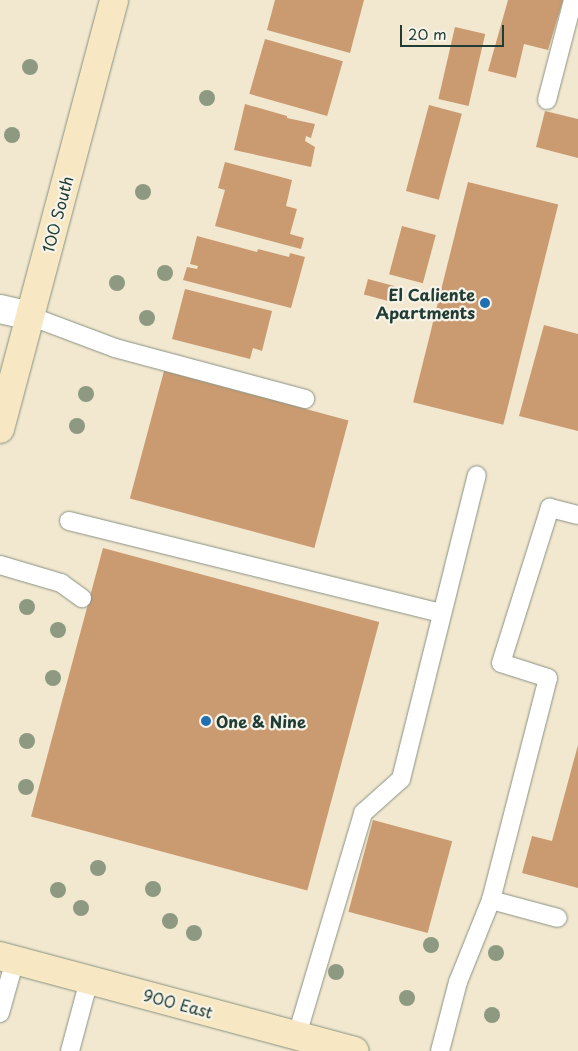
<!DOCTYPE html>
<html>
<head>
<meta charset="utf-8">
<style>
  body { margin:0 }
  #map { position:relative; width:578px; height:1051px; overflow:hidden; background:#f2e7cf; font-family:"Playpen Sans",sans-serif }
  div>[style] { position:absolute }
  .building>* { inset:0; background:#ca9b71; transform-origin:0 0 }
  .roads { filter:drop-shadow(0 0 1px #889282) drop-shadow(0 0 1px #889282) }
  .lane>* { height:18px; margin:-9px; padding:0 9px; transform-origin:9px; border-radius:9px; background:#fff }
  .street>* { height:28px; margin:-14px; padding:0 14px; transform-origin:14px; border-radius:14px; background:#fff }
  .secondary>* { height:28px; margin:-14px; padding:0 14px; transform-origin:14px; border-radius:14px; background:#f7e8c3 }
  .trees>* { width:16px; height:16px; margin:-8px; border-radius:50%; background:#8d9a81 }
  .dots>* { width:14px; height:14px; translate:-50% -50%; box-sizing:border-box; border:2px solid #f7f3e8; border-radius:50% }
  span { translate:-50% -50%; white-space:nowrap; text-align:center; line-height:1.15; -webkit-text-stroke:4.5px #f7f3e8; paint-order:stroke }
  .street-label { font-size:16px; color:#1f3d34 }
  .poi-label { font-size:16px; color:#1f3d34; font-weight:700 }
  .right { translate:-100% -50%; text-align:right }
  .left { translate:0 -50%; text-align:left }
  .scale { position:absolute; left:400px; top:25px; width:104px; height:22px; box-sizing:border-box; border:2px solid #1f3d34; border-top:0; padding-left:6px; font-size:15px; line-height:18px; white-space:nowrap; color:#1f3d34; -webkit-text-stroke:4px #f7f3e8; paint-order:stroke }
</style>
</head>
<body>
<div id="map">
  <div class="building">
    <i style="clip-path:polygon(275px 0,364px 0,350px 53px,267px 30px)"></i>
    <i style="clip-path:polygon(508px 0,563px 0,548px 50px,524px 44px,516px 78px,488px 71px)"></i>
    <i style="left:455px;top:27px;width:31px;height:74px;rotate:13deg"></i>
    <i style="left:265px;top:39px;width:81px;height:57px;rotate:16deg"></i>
    <i style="clip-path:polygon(245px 104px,287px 116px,287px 118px,315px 124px,311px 138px,306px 136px,305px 141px,315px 147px,311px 167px,234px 150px)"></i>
    <i style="left:429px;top:105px;width:34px;height:89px;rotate:15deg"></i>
    <i style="clip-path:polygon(545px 111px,578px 119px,578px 158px,536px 147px)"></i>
    <i style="clip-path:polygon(225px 162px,292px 180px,286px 206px,297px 209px,290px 234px,304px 238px,301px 249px,215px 226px,225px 190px,218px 188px)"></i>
    <i style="left:468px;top:182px;width:93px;height:227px;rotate:14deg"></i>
    <i style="left:402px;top:226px;width:35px;height:50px;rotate:15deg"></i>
    <i style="clip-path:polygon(197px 236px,257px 252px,258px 249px,289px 257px,290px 253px,305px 257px,291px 308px,183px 280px,187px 267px,197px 269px,198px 266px,190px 264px)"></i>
    <i style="left:368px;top:279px;width:28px;height:16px;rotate:15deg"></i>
    <i style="clip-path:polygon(185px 289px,272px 311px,262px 351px,253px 348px,250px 359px,172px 339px)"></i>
    <i style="clip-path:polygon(544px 325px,578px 334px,578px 431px,519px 416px)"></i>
    <i style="left:164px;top:371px;width:191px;height:132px;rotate:15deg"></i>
    <i style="left:103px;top:548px;width:286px;height:278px;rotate:15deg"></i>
    <i style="clip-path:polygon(578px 745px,578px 888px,522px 873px,532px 836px,552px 841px)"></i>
    <i style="left:373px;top:820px;width:82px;height:95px;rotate:15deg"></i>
  </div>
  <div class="roads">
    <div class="lane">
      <i style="left:547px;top:100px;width:103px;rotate:-75.4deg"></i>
      <i style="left:30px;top:316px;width:91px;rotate:20.6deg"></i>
      <i style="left:115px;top:348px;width:197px;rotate:15deg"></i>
      <i style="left:69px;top:521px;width:382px;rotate:13.9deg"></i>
      <i style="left:0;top:565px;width:64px;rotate:16.4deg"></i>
      <i style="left:61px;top:583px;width:26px;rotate:36deg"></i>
      <i style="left:491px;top:900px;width:69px;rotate:15deg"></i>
      <i style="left:0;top:1013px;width:55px;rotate:-74.2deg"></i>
      <i style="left:297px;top:1035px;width:232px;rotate:-73.4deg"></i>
      <i style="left:363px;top:813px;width:51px;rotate:-41.8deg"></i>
      <i style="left:401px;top:779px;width:313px;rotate:-76deg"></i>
      <i style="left:70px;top:1051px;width:73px;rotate:-75deg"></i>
      <i style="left:440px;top:1051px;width:71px;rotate:-75.4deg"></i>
      <i style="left:458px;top:982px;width:88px;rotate:-68.1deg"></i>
      <i style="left:491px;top:900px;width:229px;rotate:-75.6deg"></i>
      <i style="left:548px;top:678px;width:49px;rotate:-162.3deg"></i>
      <i style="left:501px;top:663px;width:163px;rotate:-72.5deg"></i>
      <i style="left:550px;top:508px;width:29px;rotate:14deg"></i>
    </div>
    <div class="street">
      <i style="left:0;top:309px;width:31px;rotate:13deg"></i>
    </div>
    <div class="secondary">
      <i style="left:0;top:429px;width:444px;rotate:-75.1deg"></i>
      <i style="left:0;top:956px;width:367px;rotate:15deg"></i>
    </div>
  </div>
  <div class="trees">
    <i style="left:30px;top:67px"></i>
    <i style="left:207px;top:98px"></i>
    <i style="left:12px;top:135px"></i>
    <i style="left:143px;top:192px"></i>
    <i style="left:165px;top:273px"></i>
    <i style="left:117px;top:283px"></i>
    <i style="left:147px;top:318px"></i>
    <i style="left:86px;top:394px"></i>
    <i style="left:77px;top:426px"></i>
    <i style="left:27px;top:607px"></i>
    <i style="left:58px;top:630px"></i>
    <i style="left:53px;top:678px"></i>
    <i style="left:27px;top:741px"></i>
    <i style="left:26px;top:787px"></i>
    <i style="left:98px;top:868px"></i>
    <i style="left:153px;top:889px"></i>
    <i style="left:58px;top:890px"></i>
    <i style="left:81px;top:908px"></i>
    <i style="left:170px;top:921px"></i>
    <i style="left:194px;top:933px"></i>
    <i style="left:431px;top:945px"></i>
    <i style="left:496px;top:953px"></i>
    <i style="left:336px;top:972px"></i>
    <i style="left:407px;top:998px"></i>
    <i style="left:492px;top:1015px"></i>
  </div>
  <div class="dots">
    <i style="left:485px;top:303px;background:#1f6fb2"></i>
    <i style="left:206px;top:721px;background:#1f6fb2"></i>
  </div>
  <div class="street-label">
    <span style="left:57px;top:214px;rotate:-75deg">100 South</span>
    <span style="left:178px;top:1003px;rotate:15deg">900 East</span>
  </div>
  <div class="poi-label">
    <span class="right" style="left:475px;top:303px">El Caliente<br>Apartments</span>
    <span class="left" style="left:216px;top:721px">One &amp; Nine</span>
  </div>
  <div class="scale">20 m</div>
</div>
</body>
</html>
